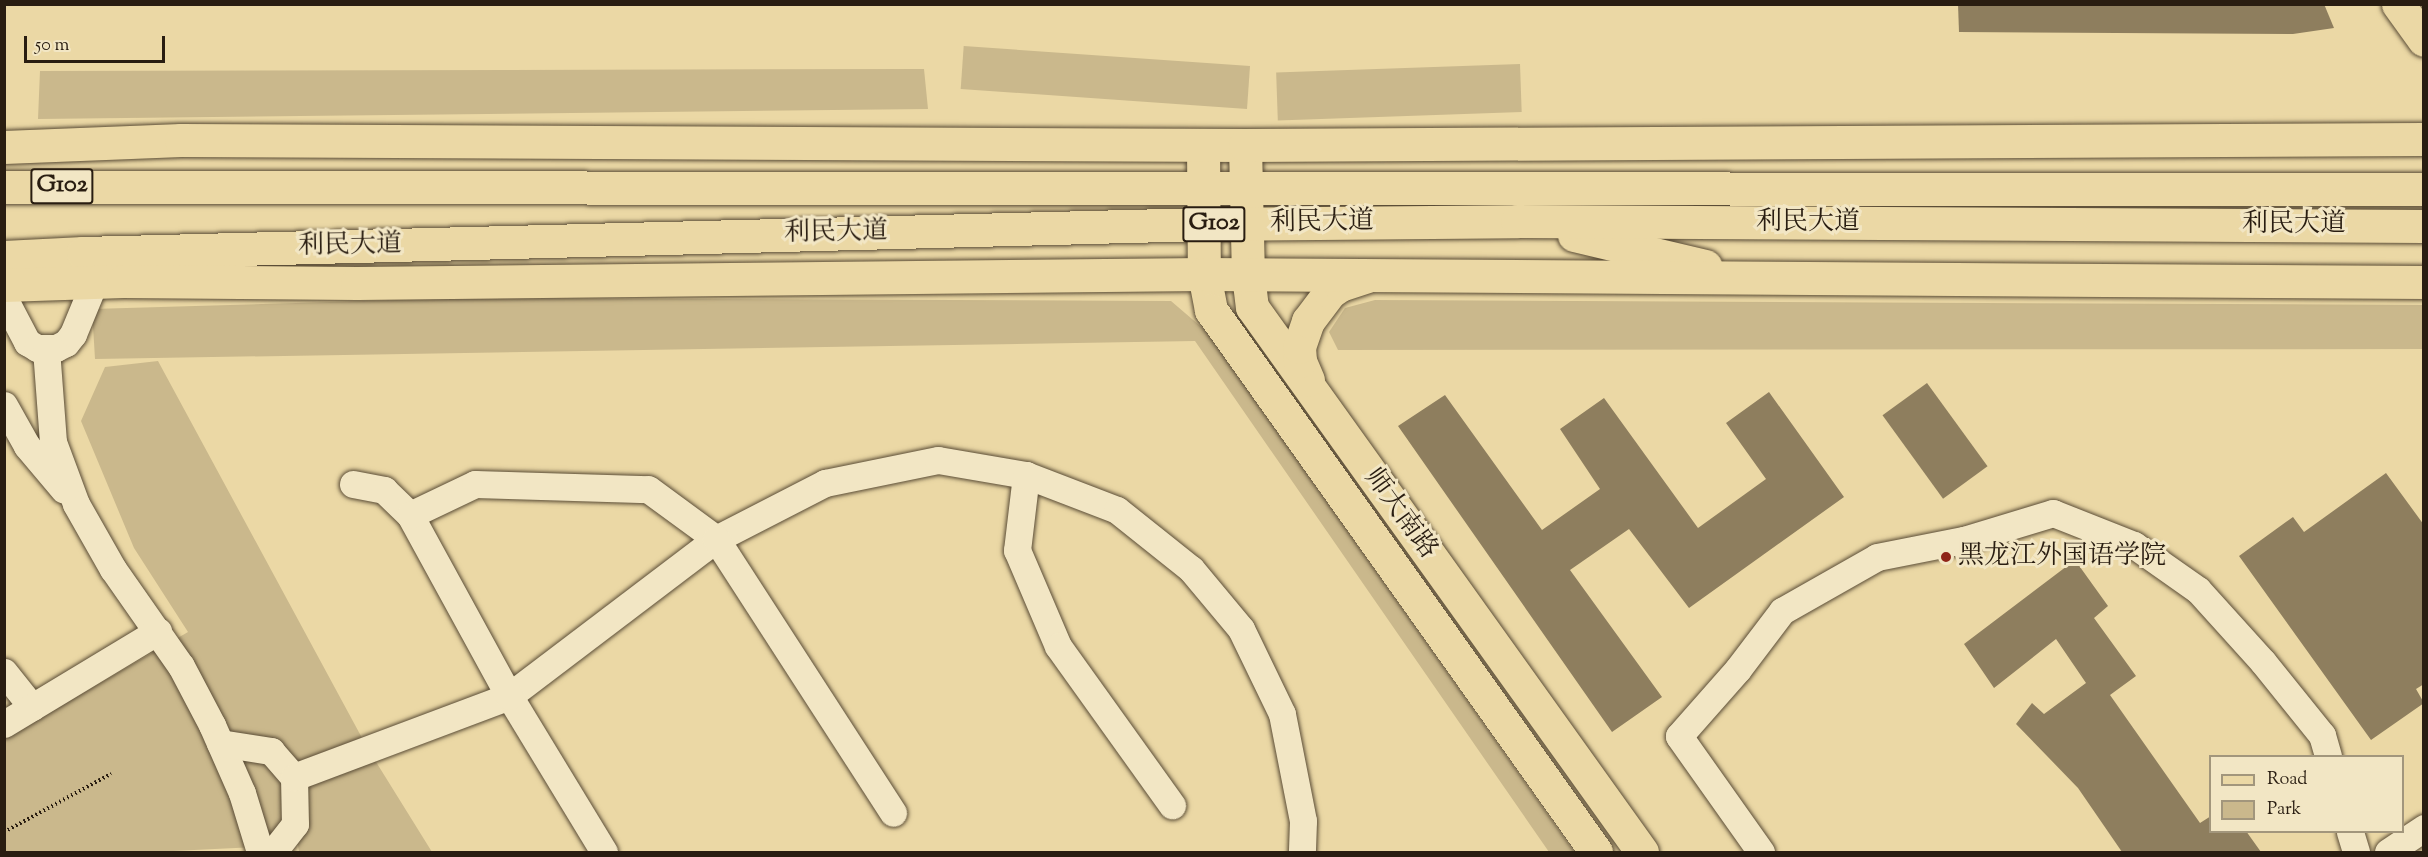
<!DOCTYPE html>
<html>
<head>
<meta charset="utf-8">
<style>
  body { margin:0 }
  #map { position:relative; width:2428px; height:857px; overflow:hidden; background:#ebd8a5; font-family:"Sorts Mill Goudy","Noto Serif SC",serif }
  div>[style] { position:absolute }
  .green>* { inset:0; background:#cab88c; transform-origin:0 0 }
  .building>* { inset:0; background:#8e7e5e; transform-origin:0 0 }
  .path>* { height:4px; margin-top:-2px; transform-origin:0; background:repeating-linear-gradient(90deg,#291d11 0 1.5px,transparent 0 4.5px) }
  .roads { filter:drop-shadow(0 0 2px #5a4c36) drop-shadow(0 0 2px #5a4c36) }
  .minor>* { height:27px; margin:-13.5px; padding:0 13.5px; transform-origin:13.5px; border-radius:13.5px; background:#f2e6c4 }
  .major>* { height:33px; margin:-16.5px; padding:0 16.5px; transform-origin:16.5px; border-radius:16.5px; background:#ebd8a5 }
  .highway>* { height:33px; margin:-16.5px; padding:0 16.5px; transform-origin:16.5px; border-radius:16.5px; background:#ebd8a5 }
  .dots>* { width:16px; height:16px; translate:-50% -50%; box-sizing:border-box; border:3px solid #f2e6c4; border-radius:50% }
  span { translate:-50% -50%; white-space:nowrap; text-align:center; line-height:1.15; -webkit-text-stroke:6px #f2e6c4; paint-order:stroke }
  .shield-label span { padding:2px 4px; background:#f2e6c4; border:2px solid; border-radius:4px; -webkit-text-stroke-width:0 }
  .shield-label { font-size:24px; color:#291d11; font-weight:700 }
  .street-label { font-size:26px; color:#291d11 }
  .poi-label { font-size:26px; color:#291d11 }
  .left { translate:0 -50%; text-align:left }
  .frame { position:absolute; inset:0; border:6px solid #291d11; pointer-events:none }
  .legend { position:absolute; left:2209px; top:755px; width:195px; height:78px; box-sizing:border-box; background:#f2e6c4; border:2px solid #a2967c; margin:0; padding:8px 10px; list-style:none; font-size:18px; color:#291d11 }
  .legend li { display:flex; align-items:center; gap:12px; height:30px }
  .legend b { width:30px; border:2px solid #a2967c }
  .scale { position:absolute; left:24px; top:36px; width:141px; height:27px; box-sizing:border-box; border:3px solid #291d11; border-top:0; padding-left:8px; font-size:18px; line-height:21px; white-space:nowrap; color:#291d11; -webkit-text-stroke:4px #f2e6c4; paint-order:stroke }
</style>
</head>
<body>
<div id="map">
  <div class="green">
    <i style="left:1520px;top:64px;width:48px;height:244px;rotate:88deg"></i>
    <i style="left:1250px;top:66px;width:43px;height:287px;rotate:94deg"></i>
    <i style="clip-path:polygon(924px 69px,928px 109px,38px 119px,40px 71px)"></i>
    <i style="clip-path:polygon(466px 298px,1171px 301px,1206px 331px,1574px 852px,1549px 852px,1195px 341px,95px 359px,92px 309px)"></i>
    <i style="clip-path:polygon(1375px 300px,2423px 305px,2424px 349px,1338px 350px,1329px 332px,1345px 308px)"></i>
    <i style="clip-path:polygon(158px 361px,368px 749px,432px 852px,299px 852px,298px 845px,153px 852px,5px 852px,4px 739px,188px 632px,134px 548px,81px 421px,105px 367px)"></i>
  </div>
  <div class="building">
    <i style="clip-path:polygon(1958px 4px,2324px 4px,2334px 28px,2293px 34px,1959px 32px)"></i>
    <i style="left:1927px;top:383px;width:103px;height:55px;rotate:54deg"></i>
    <i style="clip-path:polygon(1769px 392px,1844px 497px,1689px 608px,1629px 529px,1570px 570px,1662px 697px,1612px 732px,1398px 426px,1445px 395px,1542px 530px,1600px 489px,1560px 429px,1604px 398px,1698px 528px,1766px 479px,1726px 423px)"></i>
    <i style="clip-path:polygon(2386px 473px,2424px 525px,2424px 684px,2416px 689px,2424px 703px,2371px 740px,2239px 556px,2293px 517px,2304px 532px)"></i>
    <i style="clip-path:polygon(2075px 560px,2108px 606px,2094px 618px,2136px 676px,2110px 695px,2200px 823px,2211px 816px,2211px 831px,2246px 831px,2261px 852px,2122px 852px,2078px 788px,2016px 724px,2032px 703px,2044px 714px,2086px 683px,2056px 639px,1994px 688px,1964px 644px)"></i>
  </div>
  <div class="path">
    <i style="left:4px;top:832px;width:122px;rotate:-28.5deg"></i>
  </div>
  <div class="roads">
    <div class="minor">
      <i style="left:4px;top:298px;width:50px;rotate:62.4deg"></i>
      <i style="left:27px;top:342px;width:12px;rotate:31deg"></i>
      <i style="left:37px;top:348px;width:19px"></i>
      <i style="left:56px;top:348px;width:11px;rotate:-27deg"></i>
      <i style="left:66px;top:343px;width:11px;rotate:-52deg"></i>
      <i style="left:73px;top:334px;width:55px;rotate:-67.6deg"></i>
      <i style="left:46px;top:349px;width:93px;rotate:85.7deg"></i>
      <i style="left:53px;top:442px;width:66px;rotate:69.6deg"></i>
      <i style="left:76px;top:504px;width:75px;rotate:60.4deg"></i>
      <i style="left:113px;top:569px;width:118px;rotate:55deg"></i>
      <i style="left:181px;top:666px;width:67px;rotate:62.3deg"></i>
      <i style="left:212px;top:725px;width:74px;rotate:66.2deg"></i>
      <i style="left:242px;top:793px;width:62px;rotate:73deg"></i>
      <i style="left:4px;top:405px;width:47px;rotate:60.7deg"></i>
      <i style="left:27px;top:446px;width:57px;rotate:49.9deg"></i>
      <i style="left:1026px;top:475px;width:76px;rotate:96.8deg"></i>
      <i style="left:1017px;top:550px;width:104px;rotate:66.9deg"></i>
      <i style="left:1058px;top:646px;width:196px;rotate:54.4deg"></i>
      <i style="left:353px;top:484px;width:32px;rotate:11deg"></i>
      <i style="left:384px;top:490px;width:36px;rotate:44deg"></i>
      <i style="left:4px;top:672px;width:45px;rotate:51.3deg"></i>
      <i style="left:4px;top:724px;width:180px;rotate:-31.1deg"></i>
      <i style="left:220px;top:743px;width:52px;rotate:8.9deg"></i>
      <i style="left:271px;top:751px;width:35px;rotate:49deg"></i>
      <i style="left:294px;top:777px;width:47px;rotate:88.8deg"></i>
      <i style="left:295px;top:824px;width:36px;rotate:128deg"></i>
      <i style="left:294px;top:777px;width:230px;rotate:-20.6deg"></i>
      <i style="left:509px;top:696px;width:260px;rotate:-37.2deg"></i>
      <i style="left:716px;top:539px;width:123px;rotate:-27.2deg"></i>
      <i style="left:825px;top:483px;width:115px;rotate:-11.5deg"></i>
      <i style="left:938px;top:460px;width:89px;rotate:9.7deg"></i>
      <i style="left:1026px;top:475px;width:97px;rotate:21deg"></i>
      <i style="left:1117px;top:510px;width:95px;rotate:38.6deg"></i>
      <i style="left:1191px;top:569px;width:78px;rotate:50.2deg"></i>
      <i style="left:1241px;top:629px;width:94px;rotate:64.2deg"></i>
      <i style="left:1282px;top:714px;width:109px;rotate:78.9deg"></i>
      <i style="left:1303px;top:821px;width:31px;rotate:92deg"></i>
      <i style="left:2350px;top:832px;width:21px;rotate:73deg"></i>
      <i style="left:604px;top:852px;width:183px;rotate:-121.3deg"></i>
      <i style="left:509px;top:696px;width:206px;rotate:-118.7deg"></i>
      <i style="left:410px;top:515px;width:72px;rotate:-25.5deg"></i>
      <i style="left:475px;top:484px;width:173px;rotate:1.7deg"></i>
      <i style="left:648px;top:489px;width:84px;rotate:36.3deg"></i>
      <i style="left:716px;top:539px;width:326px;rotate:57.1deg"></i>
      <i style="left:1761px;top:852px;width:142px;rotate:-125.3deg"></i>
      <i style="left:1679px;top:736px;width:89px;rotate:-48.6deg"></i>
      <i style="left:1738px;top:669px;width:73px;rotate:-52.8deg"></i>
      <i style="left:1782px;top:611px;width:109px;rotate:-29.6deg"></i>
      <i style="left:1877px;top:557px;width:89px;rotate:-11.1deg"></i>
      <i style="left:1964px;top:540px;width:93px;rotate:-16.9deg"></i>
      <i style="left:2053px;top:513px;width:87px;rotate:21.6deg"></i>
      <i style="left:2134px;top:545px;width:78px;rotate:35.1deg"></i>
      <i style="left:2198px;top:590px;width:97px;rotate:47.9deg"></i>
      <i style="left:2263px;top:662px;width:94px;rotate:51.1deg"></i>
      <i style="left:2322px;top:735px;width:22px;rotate:74deg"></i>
      <i style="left:2388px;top:852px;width:43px;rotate:-33.7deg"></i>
    </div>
    <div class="major">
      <i style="left:2398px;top:4px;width:44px;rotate:54.2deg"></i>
      <i style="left:1203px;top:145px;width:129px;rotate:89.6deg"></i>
      <i style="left:1204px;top:274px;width:37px;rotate:79deg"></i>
      <i style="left:1211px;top:310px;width:665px;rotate:54.61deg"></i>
      <i style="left:1245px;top:145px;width:130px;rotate:88.7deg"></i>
      <i style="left:1248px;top:275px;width:32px;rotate:83deg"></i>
      <i style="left:1252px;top:307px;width:670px;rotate:54.41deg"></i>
      <i style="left:1308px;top:380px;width:21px;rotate:-113deg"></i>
      <i style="left:1300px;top:361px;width:14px;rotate:-94deg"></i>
      <i style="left:1299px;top:347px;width:28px;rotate:-71deg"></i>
      <i style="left:1308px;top:321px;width:36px;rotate:-53deg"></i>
      <i style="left:1330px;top:292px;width:12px;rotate:-35deg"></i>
      <i style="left:1340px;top:285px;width:28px;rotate:-18deg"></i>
    </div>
    <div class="highway">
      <i style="left:4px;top:147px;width:177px;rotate:-2.3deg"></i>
      <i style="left:181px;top:140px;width:1064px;rotate:0.27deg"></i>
      <i style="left:1245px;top:145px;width:1179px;rotate:-0.29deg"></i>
      <i style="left:4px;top:187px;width:2420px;rotate:0.05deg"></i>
      <i style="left:1574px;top:235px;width:135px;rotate:13.3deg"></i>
      <i style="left:4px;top:257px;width:79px;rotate:-2.9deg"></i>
      <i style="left:83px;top:253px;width:1121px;rotate:-1.48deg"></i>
      <i style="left:1204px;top:224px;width:313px;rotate:-0.5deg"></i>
      <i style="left:1517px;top:221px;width:907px;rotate:0.32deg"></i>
      <i style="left:4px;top:285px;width:119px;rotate:-1.9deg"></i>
      <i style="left:123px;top:281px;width:234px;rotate:0.5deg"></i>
      <i style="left:357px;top:283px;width:847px;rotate:-0.61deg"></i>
      <i style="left:1204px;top:274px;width:1220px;rotate:0.38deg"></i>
    </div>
  </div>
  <div class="dots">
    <i style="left:1946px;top:557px;background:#8f2418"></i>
  </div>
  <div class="shield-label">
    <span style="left:62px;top:186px">G102</span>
    <span style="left:1214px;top:224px">G102</span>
  </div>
  <div class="street-label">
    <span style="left:1322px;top:223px;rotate:-1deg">利民大道</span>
    <span style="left:1808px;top:223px">利民大道</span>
    <span style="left:2294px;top:225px">利民大道</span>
    <span style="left:836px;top:233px;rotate:-1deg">利民大道</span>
    <span style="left:350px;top:246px;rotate:-1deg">利民大道</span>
    <span style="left:1400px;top:514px;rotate:54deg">师大南路</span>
  </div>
  <div class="poi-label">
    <span class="left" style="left:1958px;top:557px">黑龙江外国语学院</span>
  </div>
  <div class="frame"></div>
  <ul class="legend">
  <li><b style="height:8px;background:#ebd8a5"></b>Road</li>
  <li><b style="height:16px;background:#cab88c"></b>Park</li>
  </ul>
  <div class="scale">50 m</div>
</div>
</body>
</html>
